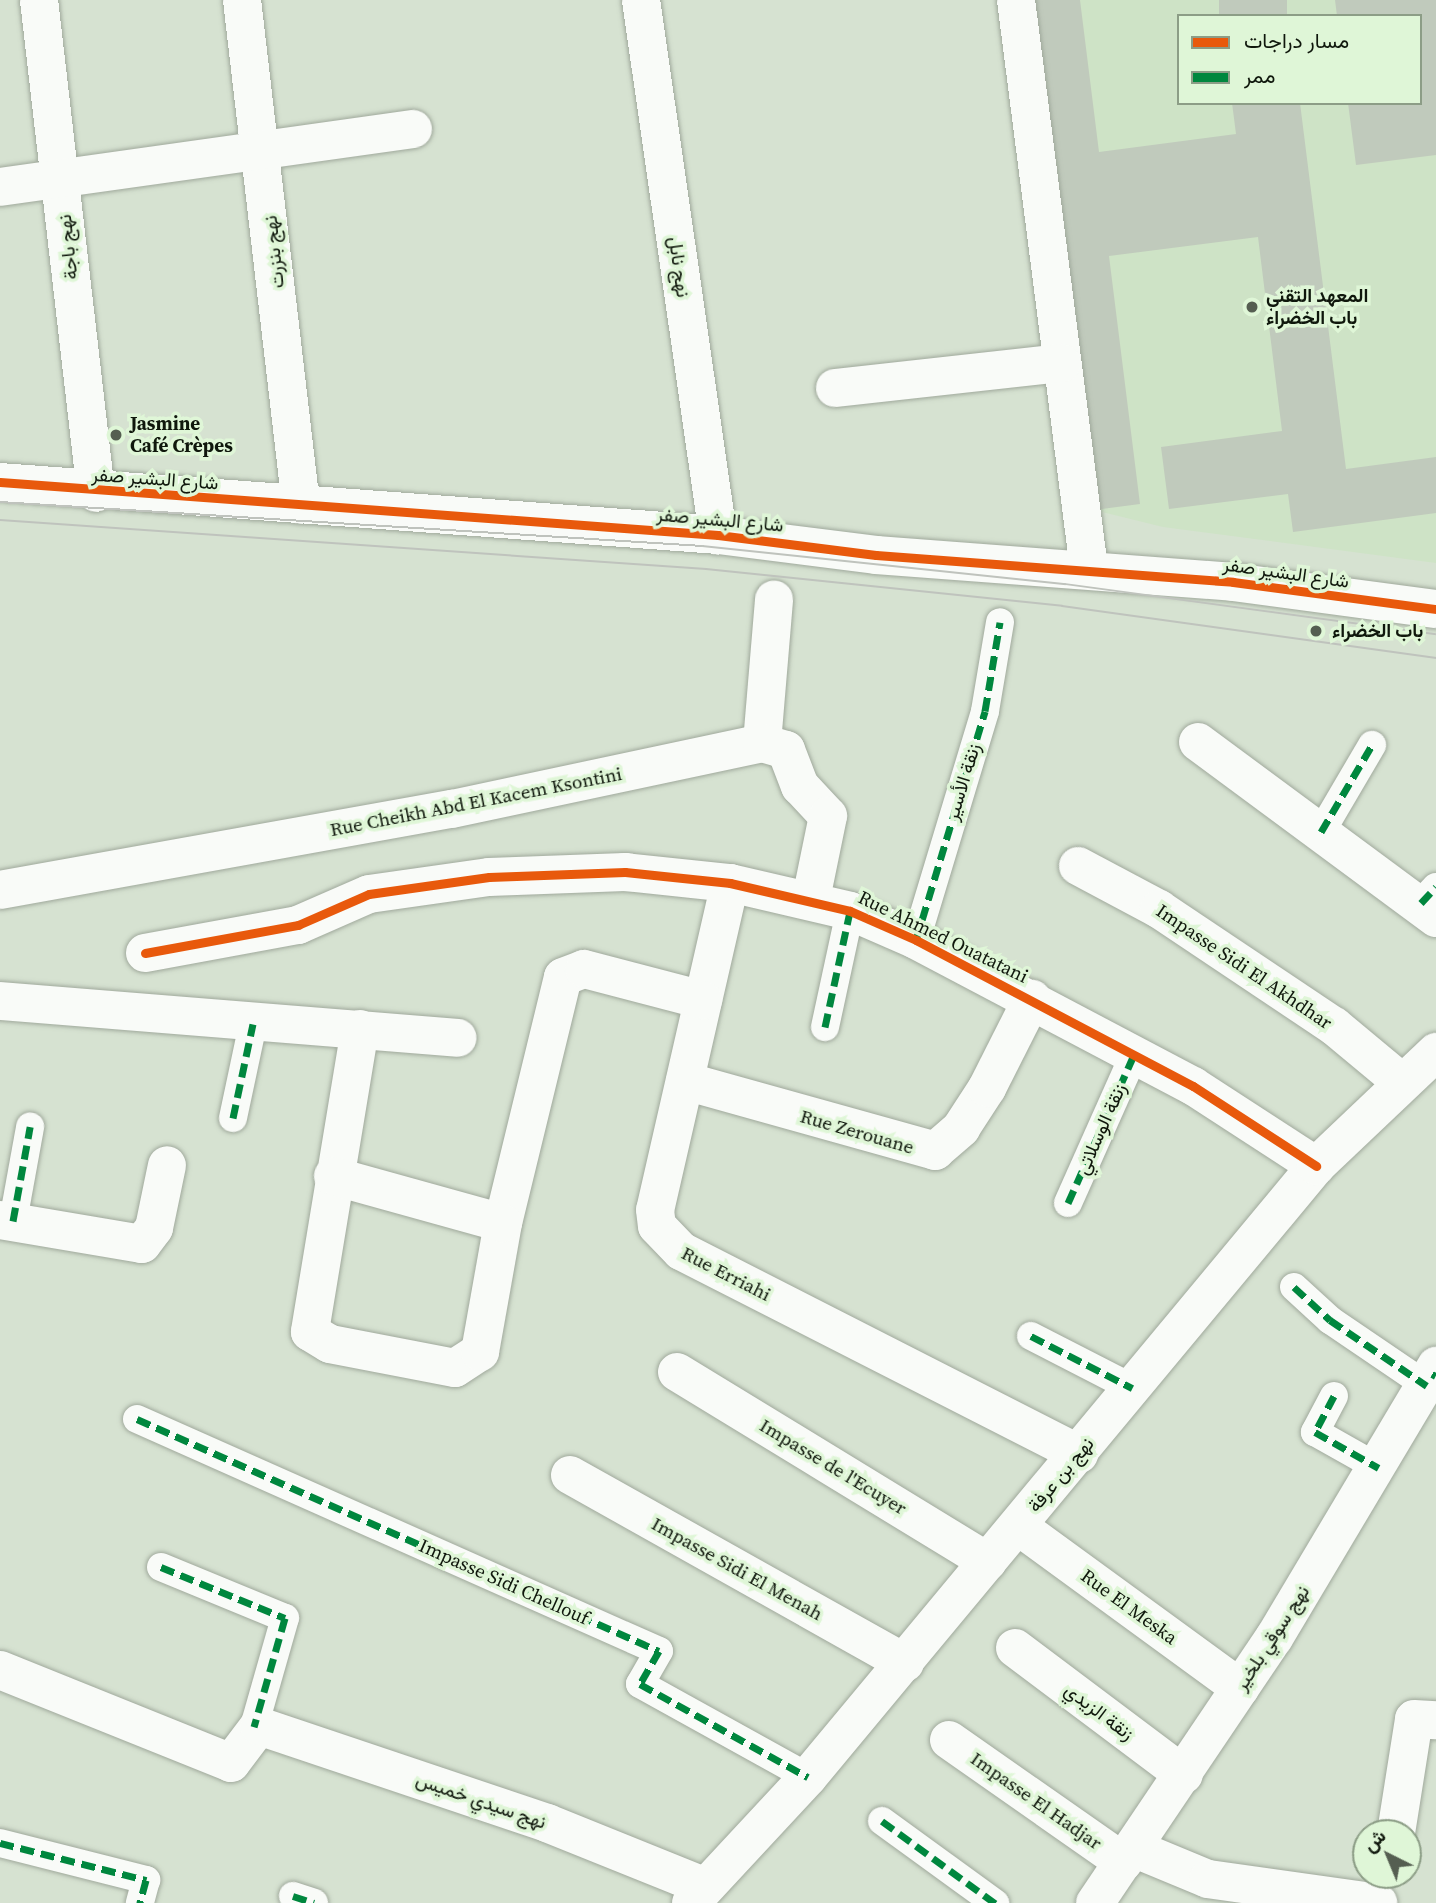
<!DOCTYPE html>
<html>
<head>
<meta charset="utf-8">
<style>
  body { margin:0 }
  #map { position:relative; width:1436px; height:1903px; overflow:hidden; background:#d6e2d1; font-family:"Source Serif 4",Vazirmatn,serif }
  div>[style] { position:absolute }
  .built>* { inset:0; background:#cee3c6 }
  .building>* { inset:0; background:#c0cabc; transform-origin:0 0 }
  .roads { filter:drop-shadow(0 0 2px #a0a99c) drop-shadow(0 0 2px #a0a99c) }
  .pedestrian>* { height:28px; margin:-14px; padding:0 14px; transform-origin:14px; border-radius:14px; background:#f9fbf8 }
  .minor>* { height:38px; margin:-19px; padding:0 19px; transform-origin:19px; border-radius:19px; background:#f9fbf8 }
  .tertiary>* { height:38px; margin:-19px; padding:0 19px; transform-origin:19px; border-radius:19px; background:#f9fbf8 }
  .tram>* { height:2px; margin:-1px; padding:0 1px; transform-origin:1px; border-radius:1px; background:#bfc3bd }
  .quiet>* { height:7px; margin-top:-3.5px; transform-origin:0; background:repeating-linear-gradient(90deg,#00873e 0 14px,transparent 0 21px) }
  .cycleway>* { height:9px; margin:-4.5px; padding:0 4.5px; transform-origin:4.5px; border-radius:4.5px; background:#e8590c }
  .dots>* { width:19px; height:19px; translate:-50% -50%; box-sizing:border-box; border:4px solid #dff6d7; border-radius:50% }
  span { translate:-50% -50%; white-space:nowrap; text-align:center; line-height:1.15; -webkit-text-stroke:7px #dff6d7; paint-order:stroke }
  .street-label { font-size:19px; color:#0f170c }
  .poi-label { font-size:19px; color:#0f170c; font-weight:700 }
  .left { translate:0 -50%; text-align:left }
  .legend { position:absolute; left:1177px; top:14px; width:245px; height:91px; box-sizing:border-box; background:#dff6d7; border:2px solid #8c9d86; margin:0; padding:9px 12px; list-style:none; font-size:21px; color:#0f170c }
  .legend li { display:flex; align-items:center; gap:14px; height:35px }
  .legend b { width:35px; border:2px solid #8c9d86 }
  .north { position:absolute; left:1352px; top:1819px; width:70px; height:70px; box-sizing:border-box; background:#dff6d7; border:2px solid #8c9d86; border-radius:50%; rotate:317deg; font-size:19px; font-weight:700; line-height:28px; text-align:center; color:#0f170c }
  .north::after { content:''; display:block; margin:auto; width:24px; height:32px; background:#555e51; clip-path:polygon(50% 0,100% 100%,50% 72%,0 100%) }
</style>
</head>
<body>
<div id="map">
  <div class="built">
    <i style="clip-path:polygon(evenodd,1030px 0,1436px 0,1436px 563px,1163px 527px,1094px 510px,1030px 0,1179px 16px,1420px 16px,1420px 103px,1179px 103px,1179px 16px)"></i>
  </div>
  <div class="building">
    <i style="clip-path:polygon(1030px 0,1080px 0,1099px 152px,1236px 134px,1232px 103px,1300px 103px,1346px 469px,1436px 457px,1436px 513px,1293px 532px,1288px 494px,1169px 509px,1161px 447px,1282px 431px,1258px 237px,1109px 256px,1140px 504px,1094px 510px)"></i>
    <i style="left:1219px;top:0;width:68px;height:16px"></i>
    <i style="clip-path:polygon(1335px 0,1436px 0,1436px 155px,1356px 165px,1348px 103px,1420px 103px,1420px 16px,1337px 16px)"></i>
  </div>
  <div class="roads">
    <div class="pedestrian">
      <i style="left:1321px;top:832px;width:101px;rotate:-59.6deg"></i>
      <i style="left:1421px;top:903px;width:22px;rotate:-47deg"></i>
      <i style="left:916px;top:940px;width:239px;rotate:-73.2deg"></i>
      <i style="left:985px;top:711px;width:90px;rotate:-80.4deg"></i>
      <i style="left:825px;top:1027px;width:119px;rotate:-77.8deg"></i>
      <i style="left:233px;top:1118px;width:96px;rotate:-78deg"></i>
      <i style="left:1068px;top:1203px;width:162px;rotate:-66deg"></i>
      <i style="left:13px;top:1221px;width:96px;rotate:-79.7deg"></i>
      <i style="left:1294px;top:1287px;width:49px;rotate:42.5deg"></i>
      <i style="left:1330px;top:1320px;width:117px;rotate:34.2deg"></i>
      <i style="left:1031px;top:1336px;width:114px;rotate:27.2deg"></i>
      <i style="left:1334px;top:1396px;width:41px;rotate:117.8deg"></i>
      <i style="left:1315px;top:1432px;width:73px;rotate:29.4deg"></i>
      <i style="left:137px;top:1419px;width:571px;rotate:23.96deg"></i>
      <i style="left:659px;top:1651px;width:38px;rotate:120deg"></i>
      <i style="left:640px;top:1684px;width:192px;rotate:29deg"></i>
      <i style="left:161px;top:1567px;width:134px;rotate:22.4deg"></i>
      <i style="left:285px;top:1618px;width:113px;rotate:105.9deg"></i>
      <i style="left:882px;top:1821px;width:140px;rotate:36deg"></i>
      <i style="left:0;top:1843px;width:151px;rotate:14.2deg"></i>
      <i style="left:146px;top:1880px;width:24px;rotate:105deg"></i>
      <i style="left:293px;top:1896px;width:22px;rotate:18deg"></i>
    </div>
    <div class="minor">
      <i style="left:39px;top:0;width:496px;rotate:83.4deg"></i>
      <i style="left:242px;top:0;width:508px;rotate:83.34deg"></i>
      <i style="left:641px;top:0;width:541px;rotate:81.81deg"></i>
      <i style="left:1016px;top:0;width:574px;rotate:82.69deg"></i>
      <i style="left:0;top:187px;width:417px;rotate:-8deg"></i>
      <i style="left:835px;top:388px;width:228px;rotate:-6.3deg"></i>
      <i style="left:1198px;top:742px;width:296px;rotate:36.5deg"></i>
      <i style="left:762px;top:743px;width:144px;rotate:-85.2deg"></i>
      <i style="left:1078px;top:866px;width:92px;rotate:28deg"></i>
      <i style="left:1159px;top:909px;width:211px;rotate:33.8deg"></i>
      <i style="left:1334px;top:1026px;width:86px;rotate:39.8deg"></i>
      <i style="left:730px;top:883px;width:335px;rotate:102.9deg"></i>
      <i style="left:655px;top:1210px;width:16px;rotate:83deg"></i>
      <i style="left:657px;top:1226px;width:35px;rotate:46deg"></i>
      <i style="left:681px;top:1251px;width:447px;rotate:27deg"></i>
      <i style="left:0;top:890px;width:459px;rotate:-10.2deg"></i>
      <i style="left:452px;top:809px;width:317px;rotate:-12deg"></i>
      <i style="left:762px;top:743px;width:25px;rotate:16deg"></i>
      <i style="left:786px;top:750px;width:39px;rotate:69deg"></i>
      <i style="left:800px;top:786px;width:41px;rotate:47deg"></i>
      <i style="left:828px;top:816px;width:85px;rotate:101.6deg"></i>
      <i style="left:145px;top:953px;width:156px;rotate:-10.4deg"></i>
      <i style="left:298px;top:925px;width:77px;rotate:-23.6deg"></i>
      <i style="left:369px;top:894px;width:121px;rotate:-8.1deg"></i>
      <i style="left:489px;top:877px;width:136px;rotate:-2.1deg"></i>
      <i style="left:625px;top:872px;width:106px;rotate:6deg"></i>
      <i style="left:730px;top:883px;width:123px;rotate:13.1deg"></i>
      <i style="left:850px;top:911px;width:72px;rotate:23.7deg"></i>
      <i style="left:916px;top:940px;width:313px;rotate:27.8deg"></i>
      <i style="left:1193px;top:1086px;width:147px;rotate:33deg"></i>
      <i style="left:0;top:1001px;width:459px;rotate:4.6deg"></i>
      <i style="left:360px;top:1029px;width:307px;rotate:99.4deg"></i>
      <i style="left:310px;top:1332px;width:23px;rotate:31deg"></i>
      <i style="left:330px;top:1344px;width:127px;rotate:10.9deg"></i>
      <i style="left:455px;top:1368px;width:30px;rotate:-33deg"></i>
      <i style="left:480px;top:1352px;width:131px;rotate:-79.9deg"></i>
      <i style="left:503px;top:1223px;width:253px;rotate:-76.3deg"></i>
      <i style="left:563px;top:977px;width:22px;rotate:-21deg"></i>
      <i style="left:584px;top:969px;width:123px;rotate:14.6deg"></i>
      <i style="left:685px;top:1081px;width:260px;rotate:15.6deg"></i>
      <i style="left:935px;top:1151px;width:35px;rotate:-41deg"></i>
      <i style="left:961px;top:1128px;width:48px;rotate:-57deg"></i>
      <i style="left:987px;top:1088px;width:100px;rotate:-63.2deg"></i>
      <i style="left:333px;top:1176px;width:176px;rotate:15.5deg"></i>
      <i style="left:0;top:1220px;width:144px;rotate:9.6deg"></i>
      <i style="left:142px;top:1244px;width:20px;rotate:-53deg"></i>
      <i style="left:154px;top:1228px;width:64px;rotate:-78.3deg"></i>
      <i style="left:677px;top:1372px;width:364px;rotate:31.4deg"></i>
      <i style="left:570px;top:1475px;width:384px;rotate:29.3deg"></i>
      <i style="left:1018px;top:1526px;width:275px;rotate:36.1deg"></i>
      <i style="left:1015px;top:1648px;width:211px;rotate:36.9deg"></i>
      <i style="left:0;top:1670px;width:249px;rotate:21.9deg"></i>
      <i style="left:231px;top:1763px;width:46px;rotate:-52.9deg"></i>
      <i style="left:259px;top:1726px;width:304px;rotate:18.6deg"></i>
      <i style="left:547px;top:1823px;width:171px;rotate:21.9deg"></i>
      <i style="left:949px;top:1740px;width:213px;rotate:35deg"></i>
      <i style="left:1396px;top:1833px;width:115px;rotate:-81deg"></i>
      <i style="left:1414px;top:1719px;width:22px;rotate:3deg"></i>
      <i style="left:1133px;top:1848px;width:81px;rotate:22.5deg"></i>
      <i style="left:1208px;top:1879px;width:172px;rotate:8deg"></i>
      <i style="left:691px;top:1903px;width:172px;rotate:-47.1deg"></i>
      <i style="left:808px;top:1777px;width:795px;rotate:-50.26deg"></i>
      <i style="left:1316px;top:1166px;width:166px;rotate:-43.5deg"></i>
      <i style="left:1095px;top:1903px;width:320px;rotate:-56deg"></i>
      <i style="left:1274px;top:1638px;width:317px;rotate:-59.2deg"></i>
    </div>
    <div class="tertiary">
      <i style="left:0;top:482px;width:720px;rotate:4.22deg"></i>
      <i style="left:718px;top:535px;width:159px;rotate:7.2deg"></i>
      <i style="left:876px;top:555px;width:358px;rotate:4.3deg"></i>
      <i style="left:1233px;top:582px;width:205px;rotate:7.6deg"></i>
    </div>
  </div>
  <div class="tram">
    <i style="left:0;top:502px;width:704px;rotate:3.58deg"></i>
    <i style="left:703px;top:546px;width:364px;rotate:6deg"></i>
    <i style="left:1065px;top:584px;width:374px;rotate:7.7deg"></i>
    <i style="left:0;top:520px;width:708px;rotate:3.97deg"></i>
    <i style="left:706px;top:569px;width:358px;rotate:5.9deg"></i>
    <i style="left:1062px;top:606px;width:378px;rotate:7.9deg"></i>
  </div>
  <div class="quiet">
    <i style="left:1321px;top:832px;width:101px;rotate:-59.6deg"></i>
    <i style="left:1421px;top:903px;width:22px;rotate:-47deg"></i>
    <i style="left:916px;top:940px;width:239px;rotate:-73.2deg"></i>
    <i style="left:985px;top:711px;width:90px;rotate:-80.4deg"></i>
    <i style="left:825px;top:1027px;width:119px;rotate:-77.8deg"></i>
    <i style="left:233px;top:1118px;width:96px;rotate:-78deg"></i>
    <i style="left:1068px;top:1203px;width:162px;rotate:-66deg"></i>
    <i style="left:13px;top:1221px;width:96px;rotate:-79.7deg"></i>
    <i style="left:1294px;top:1287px;width:49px;rotate:42.5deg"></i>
    <i style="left:1330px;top:1320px;width:117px;rotate:34.2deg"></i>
    <i style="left:1031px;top:1336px;width:114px;rotate:27.2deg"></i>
    <i style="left:1432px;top:1374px;width:4px;rotate:27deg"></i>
    <i style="left:1334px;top:1396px;width:41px;rotate:117.8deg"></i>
    <i style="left:1315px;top:1432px;width:73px;rotate:29.4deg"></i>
    <i style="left:137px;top:1419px;width:571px;rotate:23.96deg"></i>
    <i style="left:659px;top:1651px;width:38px;rotate:120deg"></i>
    <i style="left:640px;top:1684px;width:192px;rotate:29deg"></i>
    <i style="left:161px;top:1567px;width:134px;rotate:22.4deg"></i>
    <i style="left:285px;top:1618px;width:113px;rotate:105.9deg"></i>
    <i style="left:882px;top:1821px;width:140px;rotate:36deg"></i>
    <i style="left:0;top:1843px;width:151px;rotate:14.2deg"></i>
    <i style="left:146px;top:1880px;width:24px;rotate:105deg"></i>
    <i style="left:293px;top:1896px;width:22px;rotate:18deg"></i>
  </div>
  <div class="cycleway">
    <i style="left:0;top:482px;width:720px;rotate:4.22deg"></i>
    <i style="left:718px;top:535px;width:159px;rotate:7.2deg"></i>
    <i style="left:876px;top:555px;width:358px;rotate:4.3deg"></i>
    <i style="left:1233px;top:582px;width:205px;rotate:7.6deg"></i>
    <i style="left:145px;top:953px;width:156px;rotate:-10.4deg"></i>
    <i style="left:298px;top:925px;width:77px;rotate:-23.6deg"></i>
    <i style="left:369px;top:894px;width:121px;rotate:-8.1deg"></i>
    <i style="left:489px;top:877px;width:136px;rotate:-2.1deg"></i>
    <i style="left:625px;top:872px;width:106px;rotate:6deg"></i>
    <i style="left:730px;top:883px;width:123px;rotate:13.1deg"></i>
    <i style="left:850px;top:911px;width:72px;rotate:23.7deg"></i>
    <i style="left:916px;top:940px;width:313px;rotate:27.8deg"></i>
    <i style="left:1193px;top:1086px;width:147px;rotate:33deg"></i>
  </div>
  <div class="dots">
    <i style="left:1252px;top:307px;background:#555e51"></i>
    <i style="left:116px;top:435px;background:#555e51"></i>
    <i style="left:1316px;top:631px;background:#555e51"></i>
  </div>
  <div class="street-label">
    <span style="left:68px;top:247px;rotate:-96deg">نهج باجة</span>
    <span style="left:274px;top:252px;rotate:-96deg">نهج بنزرت</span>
    <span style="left:679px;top:267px;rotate:82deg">نهج نابل</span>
    <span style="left:155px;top:479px;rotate:4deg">شارع البشير صفر</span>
    <span style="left:720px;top:520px;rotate:5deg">شارع البشير صفر</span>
    <span style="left:1286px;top:573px;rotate:8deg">شارع البشير صفر</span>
    <span style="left:963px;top:782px;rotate:-73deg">زنقة الأسير</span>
    <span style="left:476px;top:802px;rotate:-11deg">Rue Cheikh Abd El Kacem Ksontini</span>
    <span style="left:943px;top:937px;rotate:26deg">Rue Ahmed Ouatatani</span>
    <span style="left:1244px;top:967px;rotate:34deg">Impasse Sidi El Akhdhar</span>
    <span style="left:1101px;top:1129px;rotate:-66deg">زنقة الوسلاتي</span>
    <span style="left:857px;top:1132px;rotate:16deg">Rue Zerouane</span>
    <span style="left:726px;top:1274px;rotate:27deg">Rue Erriahi</span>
    <span style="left:833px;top:1467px;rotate:31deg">Impasse de l'Ecuyer</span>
    <span style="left:1061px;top:1475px;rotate:-50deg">نهج بن عرفة</span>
    <span style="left:737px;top:1569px;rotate:29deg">Impasse Sidi El Menah</span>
    <span style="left:504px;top:1582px;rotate:24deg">Impasse Sidi Chellouf</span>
    <span style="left:1129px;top:1607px;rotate:36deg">Rue El Meska</span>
    <span style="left:1272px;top:1638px;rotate:-57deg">نهج سوقي بلخير</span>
    <span style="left:1099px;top:1712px;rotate:37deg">زنقة الزيدي</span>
    <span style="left:481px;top:1801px;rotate:19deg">نهج سيدي خميس</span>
    <span style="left:1036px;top:1801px;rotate:35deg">Impasse El Hadjar</span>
  </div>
  <div class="poi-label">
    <span class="left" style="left:1266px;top:307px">المعهد التقني<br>باب الخضراء</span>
    <span class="left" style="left:130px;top:435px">Jasmine<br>Café Crèpes</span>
    <span class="left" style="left:1332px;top:631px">باب الخضراء</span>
  </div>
  <ul class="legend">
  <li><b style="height:9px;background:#e8590c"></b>مسار دراجات</li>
  <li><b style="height:9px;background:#00873e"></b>ممر</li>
  </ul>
  <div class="north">ش</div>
</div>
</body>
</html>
